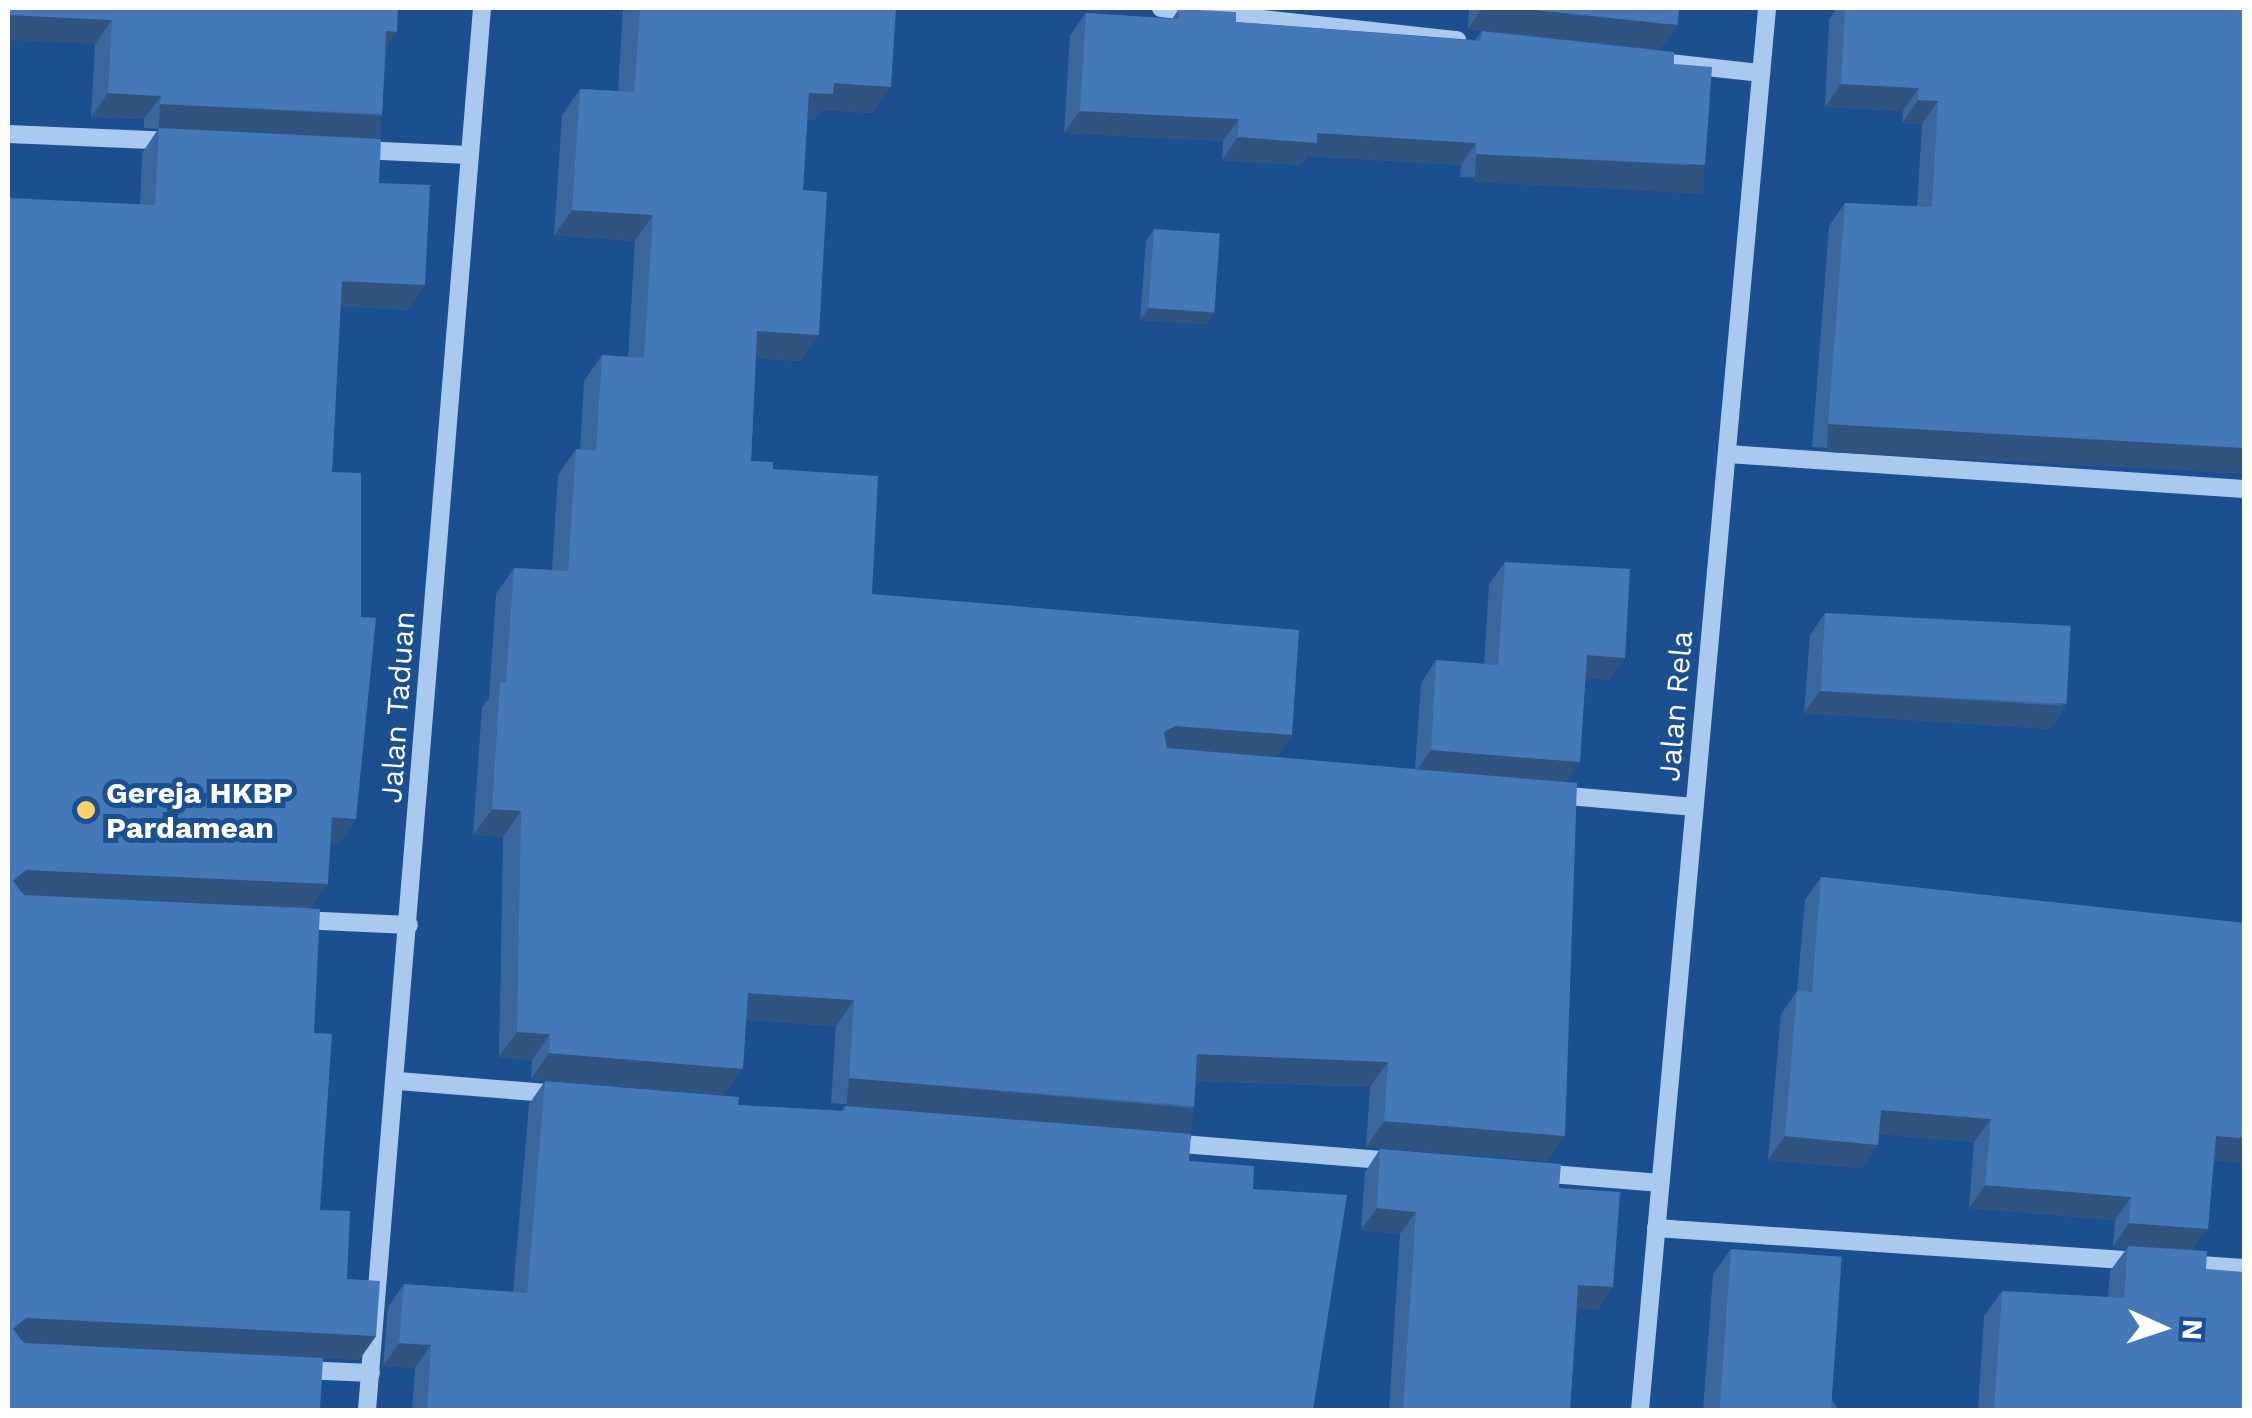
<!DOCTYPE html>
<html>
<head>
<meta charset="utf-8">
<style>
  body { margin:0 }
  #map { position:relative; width:2252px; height:1418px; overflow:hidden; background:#1b4f8f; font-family:"Work Sans",sans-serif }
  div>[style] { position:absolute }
  .minor>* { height:18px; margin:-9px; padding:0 9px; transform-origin:9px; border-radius:9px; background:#a9c9ee }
  .wall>* { inset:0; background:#3a679d }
  .shaded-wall>* { inset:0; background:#305480; transform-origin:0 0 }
  .building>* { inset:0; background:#4478b7; transform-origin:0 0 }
  .dots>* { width:28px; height:28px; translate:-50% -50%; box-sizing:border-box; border:5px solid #1b4f8f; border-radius:50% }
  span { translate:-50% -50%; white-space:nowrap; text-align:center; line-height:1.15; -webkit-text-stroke:10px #1b4f8f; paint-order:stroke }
  .street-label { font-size:30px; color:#fff }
  .poi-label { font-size:30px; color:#fff; font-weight:700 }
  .left { translate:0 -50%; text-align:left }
  .frame { position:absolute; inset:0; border:10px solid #fff; pointer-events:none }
  .north { position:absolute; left:2112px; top:1278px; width:100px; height:100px; -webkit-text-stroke:8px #1b4f8f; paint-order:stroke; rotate:93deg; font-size:28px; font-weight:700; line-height:40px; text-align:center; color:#fff }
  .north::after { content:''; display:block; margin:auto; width:35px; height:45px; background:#fff; clip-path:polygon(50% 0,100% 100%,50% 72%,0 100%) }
</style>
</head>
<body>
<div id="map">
  <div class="minor">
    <i style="left:1161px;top:8px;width:298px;rotate:6.2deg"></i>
    <i style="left:1652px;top:61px;width:110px;rotate:6.3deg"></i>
    <i style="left:8px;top:134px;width:166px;rotate:2.4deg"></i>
    <i style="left:360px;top:150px;width:109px;rotate:2.6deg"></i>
    <i style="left:1727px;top:454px;width:518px;rotate:3.87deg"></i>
    <i style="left:1557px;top:795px;width:138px;rotate:5deg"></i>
    <i style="left:300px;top:920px;width:109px;rotate:2.6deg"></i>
    <i style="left:398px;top:1081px;width:164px;rotate:4.6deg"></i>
    <i style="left:1170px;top:1143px;width:225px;rotate:4.6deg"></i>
    <i style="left:1539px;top:1173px;width:122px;rotate:4.7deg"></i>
    <i style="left:1656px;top:1228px;width:484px;rotate:3.9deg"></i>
    <i style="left:2185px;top:1264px;width:59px;rotate:3.9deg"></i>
    <i style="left:303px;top:1370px;width:68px;rotate:2.5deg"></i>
    <i style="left:367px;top:1410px;width:1407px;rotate:-85.31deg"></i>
    <i style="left:1640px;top:1410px;width:1408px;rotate:-84.82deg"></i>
  </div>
  <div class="wall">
    <i style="clip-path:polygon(8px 8px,386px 48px,382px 114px,366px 138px,144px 128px,144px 119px,91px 117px,95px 44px)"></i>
    <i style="clip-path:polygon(623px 8px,896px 8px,873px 113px,822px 110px,815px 120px,807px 120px,803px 190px,819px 335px,801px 361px,756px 358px,751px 461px,773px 469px,872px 594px,1277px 757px,1415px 769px,1421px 683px,1436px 660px,1484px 664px,1489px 584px,1505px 562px,1625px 658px,1609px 680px,1586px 678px,1566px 782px,1565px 1136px,1547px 1161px,1366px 1147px,1370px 1087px,1196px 1081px,1194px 1106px,1176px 1131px,831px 1103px,836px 1026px,746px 1020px,724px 1095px,531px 1079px,532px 1060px,499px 1057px,503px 837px,473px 835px,482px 707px,489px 698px,496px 594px,514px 568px,552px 570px,558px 475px,576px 449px,580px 450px,584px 381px,602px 355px,628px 357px,635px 241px,554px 235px,562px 115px,580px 89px,618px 91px)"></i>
    <i style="clip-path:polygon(1469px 8px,1679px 8px,1660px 50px,1468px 29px)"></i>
    <i style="clip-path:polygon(1837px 8px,2244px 8px,2244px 472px,1812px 447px,1829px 226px,1845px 203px,1917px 207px,1922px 124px,1902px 123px,1903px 111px,1825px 107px,1829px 19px)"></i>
    <i style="clip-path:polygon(1179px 9px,1236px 22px,1475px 40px,1482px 31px,1674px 64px,1690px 188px,1460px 177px,1461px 165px,1307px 156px,1301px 165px,1222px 160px,1223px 141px,1064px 133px,1070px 35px,1086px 13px,1172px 19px)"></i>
    <i style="clip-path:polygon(159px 128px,379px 183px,408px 310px,340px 306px,332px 472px,356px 819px,339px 843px,330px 842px,311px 908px,314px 1033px,320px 1210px,347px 1279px,376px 1336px,359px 1360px,323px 1358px,140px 205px,142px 153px)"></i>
    <i style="clip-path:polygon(1154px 229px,1207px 324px,1140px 320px,1146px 241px)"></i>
    <i style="clip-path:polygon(1825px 613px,2066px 706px,2050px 729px,1804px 713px,1810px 635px)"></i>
    <i style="clip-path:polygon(1821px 877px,2244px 923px,2244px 1163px,2214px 1160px,2193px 1250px,2206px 1269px,2244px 1410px,1978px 1410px,1984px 1316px,2002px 1291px,2108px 1297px,2110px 1271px,2127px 1248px,2113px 1247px,2115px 1220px,1969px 1208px,1974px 1142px,1879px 1134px,1862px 1168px,1768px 1160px,1781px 1014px,1797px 991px,1805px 900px)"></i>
    <i style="clip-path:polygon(545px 1081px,738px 1105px,841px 1111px,845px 1106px,1189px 1161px,1253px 1189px,1313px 1410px,412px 1410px,415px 1368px,383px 1366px,388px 1307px,404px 1284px,513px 1292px,529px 1104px)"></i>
    <i style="clip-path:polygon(1380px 1149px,1559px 1188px,1598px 1310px,1577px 1308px,1570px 1410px,1389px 1410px,1400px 1234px,1361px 1230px,1365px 1172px)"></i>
    <i style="clip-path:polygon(1731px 1249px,1839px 1410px,1703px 1410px,1713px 1274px)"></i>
  </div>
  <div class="shaded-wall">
    <i style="clip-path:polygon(1482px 8px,1516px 8px,1678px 25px,1660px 50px,1468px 29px)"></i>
    <i style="clip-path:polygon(8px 15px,112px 20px,95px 44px,8px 40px)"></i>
    <i style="clip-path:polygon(386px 31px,397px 32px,380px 56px)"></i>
    <i style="clip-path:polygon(834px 83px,891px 87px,873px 113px,822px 110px,815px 120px,791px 119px,809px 93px)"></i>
    <i style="clip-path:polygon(1841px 84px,1919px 88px,1903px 111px,1825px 107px)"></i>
    <i style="clip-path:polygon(108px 93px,161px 96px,144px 119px,91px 117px)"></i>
    <i style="clip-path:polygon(1918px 100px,1938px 101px,1922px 124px,1902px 123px)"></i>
    <i style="left:160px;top:104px;width:222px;height:29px;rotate:3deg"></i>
    <i style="clip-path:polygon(1080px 111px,1239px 119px,1223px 141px,1064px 133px)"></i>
    <i style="clip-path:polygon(1317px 133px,1476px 143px,1461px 165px,1307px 156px,1301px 165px,1222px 160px,1238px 137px)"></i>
    <i style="left:1476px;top:154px;width:229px;height:28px;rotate:3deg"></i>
    <i style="clip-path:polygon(572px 210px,653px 215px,635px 241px,554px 235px)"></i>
    <i style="clip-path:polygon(342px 281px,425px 285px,408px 310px,325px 305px)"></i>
    <i style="clip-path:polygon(1149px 308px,1215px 312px,1207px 324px,1140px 320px)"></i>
    <i style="clip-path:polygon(757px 331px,819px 335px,801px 361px,739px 357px)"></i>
    <i style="left:1828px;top:424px;width:417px;height:28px;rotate:3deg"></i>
    <i style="clip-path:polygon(1587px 655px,1625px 658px,1609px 680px,1571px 677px)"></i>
    <i style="clip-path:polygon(1820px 691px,2066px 706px,2050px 729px,1804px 713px)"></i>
    <i style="clip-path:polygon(1175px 726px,1292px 735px,1274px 761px,1157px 752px,1164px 732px)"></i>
    <i style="clip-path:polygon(1431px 750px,1580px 762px,1565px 784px,1415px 772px)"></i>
    <i style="clip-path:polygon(492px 809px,521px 811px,503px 837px,473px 835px)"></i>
    <i style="clip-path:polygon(332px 817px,356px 819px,339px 843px,315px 842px)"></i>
    <i style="clip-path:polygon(26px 870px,328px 884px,311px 908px,9px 895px,13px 881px)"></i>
    <i style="clip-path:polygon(748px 993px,854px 1000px,836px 1026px,729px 1019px)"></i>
    <i style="clip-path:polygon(517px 1032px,550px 1034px,532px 1060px,499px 1057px)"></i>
    <i style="clip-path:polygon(549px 1053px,743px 1069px,724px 1095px,531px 1079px)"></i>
    <i style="clip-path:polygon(1197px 1054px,1388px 1062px,1370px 1087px,1179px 1080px)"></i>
    <i style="left:849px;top:1078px;width:346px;height:31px;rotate:5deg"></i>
    <i style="clip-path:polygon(1881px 1110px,1991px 1119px,1974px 1142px,1865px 1133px)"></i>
    <i style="clip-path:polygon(1384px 1121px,1565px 1136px,1547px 1161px,1366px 1147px)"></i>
    <i style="clip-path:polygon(1785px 1136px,1878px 1145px,1862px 1168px,1768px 1160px)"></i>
    <i style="clip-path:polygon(2216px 1136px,2244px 1138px,2244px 1163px,2199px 1159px)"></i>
    <i style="clip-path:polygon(1985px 1185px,2131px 1197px,2115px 1220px,1969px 1208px)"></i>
    <i style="clip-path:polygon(1377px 1208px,1416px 1212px,1400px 1234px,1361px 1230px)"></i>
    <i style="clip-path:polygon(2129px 1223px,2208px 1229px,2191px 1252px,2113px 1247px)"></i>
    <i style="clip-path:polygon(1578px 1285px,1613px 1287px,1598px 1310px,1563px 1307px)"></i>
    <i style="clip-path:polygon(26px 1318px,376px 1336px,359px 1360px,9px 1343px,13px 1329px)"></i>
    <i style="clip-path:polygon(399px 1343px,431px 1345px,415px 1368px,383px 1366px)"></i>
  </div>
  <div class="building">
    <i style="clip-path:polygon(8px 8px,398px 8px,397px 32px,386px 31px,382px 114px,160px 104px,161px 96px,108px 93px,112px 20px,8px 15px)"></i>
    <i style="clip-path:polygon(640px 8px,896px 8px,891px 87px,834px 83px,833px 94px,809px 93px,803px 190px,827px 192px,819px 335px,757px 331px,751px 461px,773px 462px,773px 469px,878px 476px,872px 594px,1299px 630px,1292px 735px,1175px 726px,1164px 732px,1167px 748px,1577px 783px,1565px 1136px,1384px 1121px,1388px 1062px,1197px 1054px,1194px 1106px,849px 1078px,854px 1000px,748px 993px,743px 1069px,549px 1053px,550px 1034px,517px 1032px,521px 811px,492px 809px,500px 682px,506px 682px,514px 568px,568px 571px,576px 449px,596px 451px,602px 355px,644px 358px,653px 215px,572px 210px,580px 89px,634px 92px)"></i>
    <i style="clip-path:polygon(1516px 8px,1679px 8px,1678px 25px)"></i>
    <i style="clip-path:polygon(1845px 8px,2244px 8px,2244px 448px,1828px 424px,1845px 203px,1932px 207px,1938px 101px,1918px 100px,1919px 88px,1841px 84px)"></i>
    <i style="clip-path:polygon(1179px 9px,1236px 12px,1236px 22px,1481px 41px,1482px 31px,1674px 52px,1674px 64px,1712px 67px,1705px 165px,1476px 154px,1476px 143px,1317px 133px,1317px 143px,1238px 137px,1239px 119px,1080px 111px,1086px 13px,1179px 19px)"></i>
    <i style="clip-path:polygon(159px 128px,381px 139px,379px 183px,430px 185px,425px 285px,342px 281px,332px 472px,361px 473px,361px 617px,376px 618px,356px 819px,332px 817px,328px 884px,26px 870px,13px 881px,24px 895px,320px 909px,314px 1033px,332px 1034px,320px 1210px,350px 1211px,347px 1279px,380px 1281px,376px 1336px,26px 1318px,13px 1329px,24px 1343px,323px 1358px,320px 1410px,8px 1410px,8px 198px,155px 205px)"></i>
    <i style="left:1154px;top:229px;width:66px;height:79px;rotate:4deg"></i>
    <i style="clip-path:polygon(1505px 562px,1630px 569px,1625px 658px,1587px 655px,1580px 762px,1431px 750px,1436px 660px,1498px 665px)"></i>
    <i style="left:1825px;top:613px;width:246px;height:78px;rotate:3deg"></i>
    <i style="clip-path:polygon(1821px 877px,2244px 923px,2244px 1138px,2216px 1136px,2208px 1229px,2129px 1223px,2131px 1197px,1985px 1185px,1991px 1119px,1881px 1110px,1878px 1145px,1785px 1136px,1797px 991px,1812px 992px)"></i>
    <i style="clip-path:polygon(545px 1081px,739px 1097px,738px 1105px,845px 1111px,845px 1106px,1191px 1134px,1189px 1161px,1254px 1166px,1253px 1189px,1347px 1195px,1313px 1410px,427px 1410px,431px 1345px,399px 1343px,404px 1284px,527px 1293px)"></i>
    <i style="clip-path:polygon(1380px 1149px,1561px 1164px,1559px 1188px,1620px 1192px,1613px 1287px,1578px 1285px,1570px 1410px,1403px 1410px,1416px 1212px,1377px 1208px)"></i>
    <i style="clip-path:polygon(2128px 1246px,2207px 1251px,2206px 1269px,2244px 1272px,2244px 1410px,1994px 1410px,2002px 1291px,2124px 1298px)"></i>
    <i style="left:1731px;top:1249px;width:111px;height:161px;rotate:4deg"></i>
  </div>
  <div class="dots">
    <i style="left:86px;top:810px;background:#ffd166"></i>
  </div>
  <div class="street-label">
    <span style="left:1676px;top:706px;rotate:-85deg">Jalan Rela</span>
    <span style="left:398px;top:707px;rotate:-86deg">Jalan Taduan</span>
  </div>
  <div class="poi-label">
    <span class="left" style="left:106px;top:810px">Gereja HKBP<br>Pardamean</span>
  </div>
  <div class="frame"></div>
  <div class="north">N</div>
</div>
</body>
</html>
